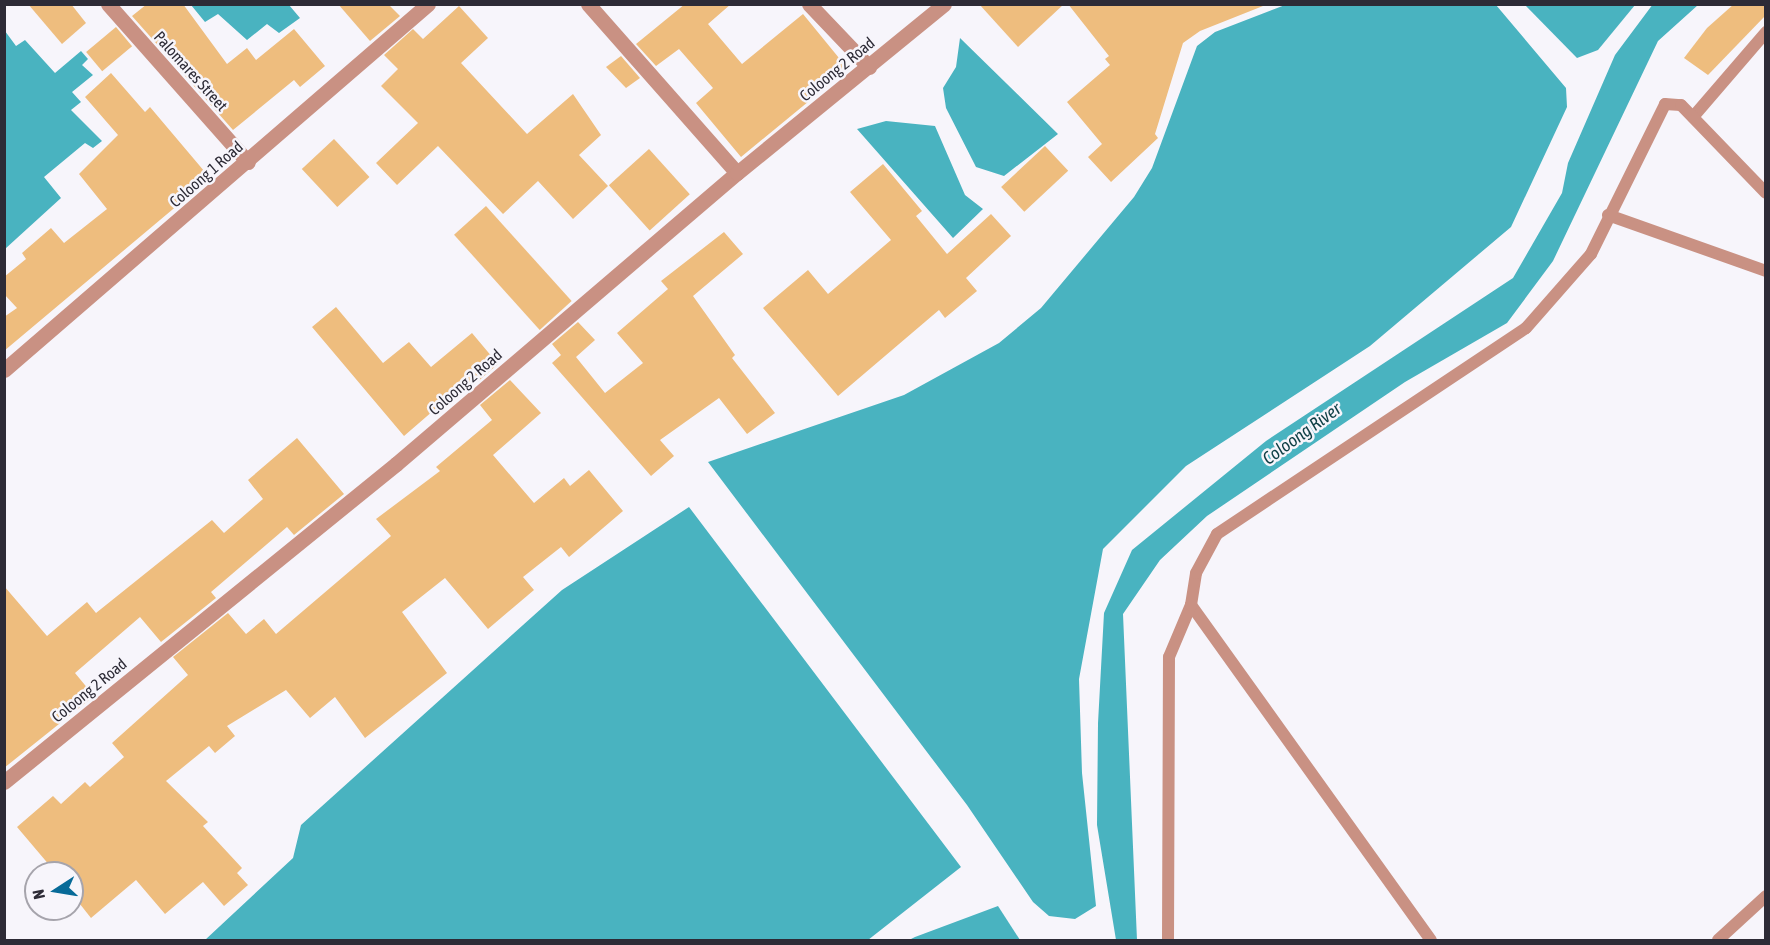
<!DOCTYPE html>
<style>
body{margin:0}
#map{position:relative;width:1770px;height:945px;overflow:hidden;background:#f7f5fb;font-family:"Asap Condensed",sans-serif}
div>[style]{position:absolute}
.water>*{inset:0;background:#49b3c0}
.building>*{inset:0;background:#eebd7e;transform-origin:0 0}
.service>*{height:12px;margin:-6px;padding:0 6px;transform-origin:6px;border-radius:6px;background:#c99183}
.minor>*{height:15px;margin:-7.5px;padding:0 7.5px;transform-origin:7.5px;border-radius:7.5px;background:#c99183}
span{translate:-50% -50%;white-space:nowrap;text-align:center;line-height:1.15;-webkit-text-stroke:5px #f7f5fb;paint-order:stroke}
.street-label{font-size:16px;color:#2d2b36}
.water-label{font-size:18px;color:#0e3f45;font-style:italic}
.frame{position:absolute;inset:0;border:6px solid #2d2b36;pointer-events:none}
.north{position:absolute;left:24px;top:861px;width:60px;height:60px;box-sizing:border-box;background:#f7f5fb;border:2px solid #a6a4ac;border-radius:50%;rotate:258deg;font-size:16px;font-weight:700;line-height:24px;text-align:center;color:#2d2b36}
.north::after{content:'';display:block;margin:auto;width:21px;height:27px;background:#076a98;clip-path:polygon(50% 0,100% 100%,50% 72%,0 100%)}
</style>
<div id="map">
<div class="water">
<div style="clip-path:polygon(1653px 4px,1698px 5px,1658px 41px,1553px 261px,1507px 323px,1405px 382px,1207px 516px,1160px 560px,1123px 614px,1137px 940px,1116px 940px,1097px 825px,1098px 723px,1104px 613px,1132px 550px,1266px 441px,1513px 278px,1562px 193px,1568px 163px,1615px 55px)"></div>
<div style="clip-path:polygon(191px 5px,289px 5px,300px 18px,279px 33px,267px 24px,247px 40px,218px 14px,205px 22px)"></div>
<div style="clip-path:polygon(1285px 5px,1496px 5px,1566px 88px,1567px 107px,1511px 227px,1370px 346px,1186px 466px,1103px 549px,1079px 679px,1082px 773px,1096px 906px,1075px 919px,1049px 916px,1033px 902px,967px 805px,708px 462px,904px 395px,999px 343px,1041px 308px,1134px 197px,1152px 168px,1197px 46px,1215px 32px)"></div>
<div style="clip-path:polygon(1525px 5px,1635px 5px,1598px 50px,1577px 58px)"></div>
<div style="clip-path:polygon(5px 31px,16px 46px,25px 40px,55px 73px,81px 51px,88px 59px,82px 65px,93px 75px,72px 92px,81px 102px,71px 110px,102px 141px,93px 148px,85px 143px,44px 177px,61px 198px,5px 249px)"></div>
<div style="clip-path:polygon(960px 38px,1058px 134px,1004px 176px,976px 167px,946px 108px,943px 88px,956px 67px)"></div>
<div style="clip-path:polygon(886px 121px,935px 126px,965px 195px,983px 209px,953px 238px,857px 129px)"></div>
<div style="clip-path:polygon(689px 507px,961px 867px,868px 940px,205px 940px,293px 858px,301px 825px,562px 590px)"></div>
<div style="clip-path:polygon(998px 906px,1020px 940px,909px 940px,915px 937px)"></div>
</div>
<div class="building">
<div style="clip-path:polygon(28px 4px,71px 4px,86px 23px,62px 44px)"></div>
<div style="clip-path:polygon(147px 4px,183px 4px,227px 64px,247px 48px,256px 60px,294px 29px,325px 66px,300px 87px,294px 80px,233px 130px,132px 16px)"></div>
<div style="clip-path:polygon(338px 4px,388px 4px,400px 16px,370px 41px)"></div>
<div style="clip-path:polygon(685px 4px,731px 4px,708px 24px,742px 64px,803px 14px,848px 69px,741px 157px,696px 103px,713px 88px,679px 49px,656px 66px,636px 44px)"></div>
<div style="clip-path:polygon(979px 4px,1064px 4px,1018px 47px)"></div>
<div style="clip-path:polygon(1068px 4px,1263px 4px,1263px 6px,1200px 31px,1183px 43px,1155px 134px,1158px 138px,1111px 182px,1088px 157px,1102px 144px,1067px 102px,1110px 65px,1105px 59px,1109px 56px)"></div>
<div style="clip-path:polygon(1734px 4px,1766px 4px,1766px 15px,1708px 75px,1684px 58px,1707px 28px)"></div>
<div style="clip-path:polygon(459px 6px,488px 38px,461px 63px,527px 134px,573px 94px,601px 135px,579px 155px,608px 186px,573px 219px,538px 181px,503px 214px,438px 146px,397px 185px,376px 163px,418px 123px,381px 86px,398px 69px,384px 55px,413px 29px,423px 39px)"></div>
<div style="left:116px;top:27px;width:25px;height:39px;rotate:50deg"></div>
<div style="clip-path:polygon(621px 56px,640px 78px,626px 88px,606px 67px)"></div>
<div style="clip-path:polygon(111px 73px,145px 112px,150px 107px,210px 178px,4px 351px,4px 317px,17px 308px,4px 294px,4px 277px,26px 259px,22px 253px,51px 228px,64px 243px,107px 209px,79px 174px,118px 135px,85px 97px)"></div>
<div style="left:334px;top:139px;width:52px;height:44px;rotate:47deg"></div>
<div style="left:1045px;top:146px;width:34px;height:60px;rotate:47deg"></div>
<div style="left:649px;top:149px;width:61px;height:54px;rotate:48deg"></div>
<div style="clip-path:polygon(883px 164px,922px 211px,916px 216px,947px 254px,991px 214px,1011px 236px,966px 278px,977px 291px,945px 318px,939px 310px,838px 396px,763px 308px,808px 270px,828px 294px,891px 240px,850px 192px)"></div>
<div style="left:486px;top:206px;width:128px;height:43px;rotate:48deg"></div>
<div style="clip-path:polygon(724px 232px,743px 254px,693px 296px,735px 355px,732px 358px,775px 413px,747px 434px,719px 398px,660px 440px,674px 456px,651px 476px,552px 363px,561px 355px,552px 344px,578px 322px,595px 340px,576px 357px,605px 393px,643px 363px,617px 333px,668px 289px,661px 281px)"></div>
<div style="clip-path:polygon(336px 307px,383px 363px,409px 342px,431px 367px,472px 333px,498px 364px,468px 390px,463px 385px,404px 436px,312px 327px)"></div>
<div style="clip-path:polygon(510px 380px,541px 413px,493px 455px,534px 503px,564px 478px,570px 486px,589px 470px,623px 511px,569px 557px,561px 547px,523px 577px,534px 590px,488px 629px,445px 578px,402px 612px,447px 673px,365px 738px,335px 697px,310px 718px,286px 690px,227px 726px,235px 736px,215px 753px,209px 746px,166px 781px,208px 822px,203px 826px,242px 868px,237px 873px,248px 885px,224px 906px,203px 882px,165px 914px,136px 880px,91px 918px,72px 894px,72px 873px,56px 873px,17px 827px,53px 796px,61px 804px,85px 782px,90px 787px,124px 757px,112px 743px,188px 675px,173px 657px,228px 613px,246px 634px,264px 619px,276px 634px,391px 536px,376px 519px,440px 471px,436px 467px,492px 420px,480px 405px)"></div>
<div style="clip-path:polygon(297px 438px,344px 494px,294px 535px,287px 527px,211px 592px,216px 598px,161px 642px,140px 617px,75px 673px,94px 696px,4px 768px,4px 586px,47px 636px,87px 602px,96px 613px,212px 520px,224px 533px,263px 499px,248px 480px)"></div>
</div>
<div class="service">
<div style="left:1693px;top:117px;width:112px;rotate:-49.3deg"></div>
<div style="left:1608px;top:215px;width:168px;rotate:19.5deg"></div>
<div style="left:1191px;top:605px;width:412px;rotate:54.4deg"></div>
<div style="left:1168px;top:940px;width:283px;rotate:-89.8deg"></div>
<div style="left:1169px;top:657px;width:56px;rotate:-67.1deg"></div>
<div style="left:1191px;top:605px;width:32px;rotate:-81deg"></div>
<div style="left:1196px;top:573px;width:44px;rotate:-61.7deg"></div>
<div style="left:1217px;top:534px;width:371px;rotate:-33.7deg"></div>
<div style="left:1526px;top:328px;width:98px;rotate:-48.7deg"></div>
<div style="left:1591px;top:254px;width:167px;rotate:-63.7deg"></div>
<div style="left:1665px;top:104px;width:16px;rotate:4deg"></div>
<div style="left:1681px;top:105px;width:122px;rotate:46deg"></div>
<div style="left:1718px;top:940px;width:65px;rotate:-42.5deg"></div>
</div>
<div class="minor">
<div style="left:108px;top:4px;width:211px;rotate:48.5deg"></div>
<div style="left:588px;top:4px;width:225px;rotate:48.6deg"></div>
<div style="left:809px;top:4px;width:87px;rotate:46.4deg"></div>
<div style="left:4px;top:370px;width:560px;rotate:-40.8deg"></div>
<div style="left:4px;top:782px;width:505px;rotate:-39.05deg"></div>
<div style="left:396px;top:464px;width:448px;rotate:-40.5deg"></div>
<div style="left:737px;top:173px;width:267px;rotate:-39.2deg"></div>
</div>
<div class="street-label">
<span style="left:837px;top:69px;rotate:-39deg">Coloong 2 Road</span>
<span style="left:191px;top:71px;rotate:48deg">Palomares Street</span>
<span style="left:206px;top:174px;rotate:-41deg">Coloong 1 Road</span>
<span style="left:465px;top:382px;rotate:-41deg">Coloong 2 Road</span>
<span style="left:89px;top:690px;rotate:-39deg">Coloong 2 Road</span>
</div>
<div class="water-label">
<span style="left:1302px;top:434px;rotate:-36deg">Coloong River</span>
</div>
<div class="frame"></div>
<div class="north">N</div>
</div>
